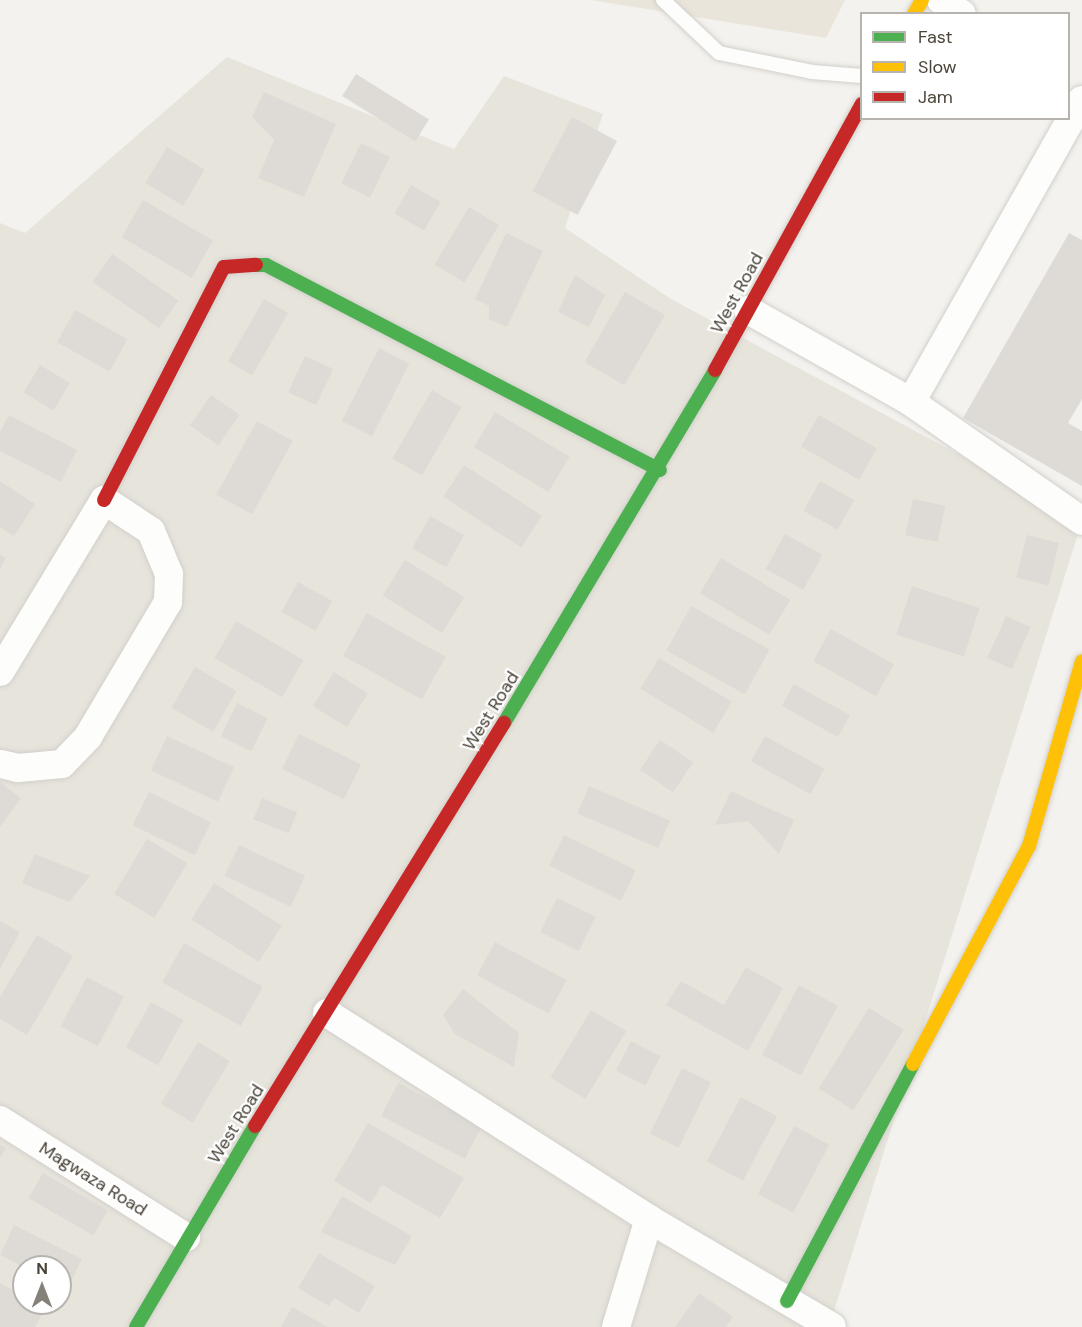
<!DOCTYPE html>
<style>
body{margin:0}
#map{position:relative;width:1082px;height:1327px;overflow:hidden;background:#f4f2ee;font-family:"DM Sans",sans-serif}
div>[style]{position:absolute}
.residential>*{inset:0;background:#e7e4dc}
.education>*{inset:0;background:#eae5da}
.building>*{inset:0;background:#dedbd6;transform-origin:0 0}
.roads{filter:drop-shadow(0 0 2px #d2d0cb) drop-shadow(0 0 2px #d2d0cb)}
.lane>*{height:14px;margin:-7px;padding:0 7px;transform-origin:7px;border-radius:7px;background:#fdfdfc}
.street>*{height:28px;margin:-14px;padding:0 14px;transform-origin:14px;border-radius:14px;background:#fdfdfc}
.fast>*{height:14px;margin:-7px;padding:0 7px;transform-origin:7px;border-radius:7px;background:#4caf50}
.slow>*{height:14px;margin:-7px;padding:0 7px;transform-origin:7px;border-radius:7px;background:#ffc107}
.jam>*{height:14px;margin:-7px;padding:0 7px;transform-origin:7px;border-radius:7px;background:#c62828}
span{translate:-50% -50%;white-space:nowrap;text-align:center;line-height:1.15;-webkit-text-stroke:4.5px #fff;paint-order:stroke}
.street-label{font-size:18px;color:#4b4439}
.legend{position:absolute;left:860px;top:12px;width:210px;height:108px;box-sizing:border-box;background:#fff;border:2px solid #b7b4b0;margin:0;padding:8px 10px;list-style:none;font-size:18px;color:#4b4439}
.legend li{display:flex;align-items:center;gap:12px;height:30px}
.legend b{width:30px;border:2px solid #b7b4b0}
.north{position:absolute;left:12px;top:1255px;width:60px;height:60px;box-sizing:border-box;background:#fff;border:2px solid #b7b4b0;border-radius:50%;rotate:0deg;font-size:16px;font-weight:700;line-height:24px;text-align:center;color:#4b4439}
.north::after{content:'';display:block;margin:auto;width:21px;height:27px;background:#868178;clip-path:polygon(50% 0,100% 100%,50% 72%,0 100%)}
</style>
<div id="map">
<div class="residential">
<div style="clip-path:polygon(evenodd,227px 57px,454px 149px,504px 76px,603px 114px,565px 228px,671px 299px,1082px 521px,829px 1327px,0 1327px,0 223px,25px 233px,227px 57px,24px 1267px,60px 1267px,60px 1303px,24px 1303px,24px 1267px)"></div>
</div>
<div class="education">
<div style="clip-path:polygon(591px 0,845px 0,826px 38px)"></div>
</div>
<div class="building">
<div style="left:356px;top:74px;width:86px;height:26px;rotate:32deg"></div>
<div style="clip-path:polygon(264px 92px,336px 124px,304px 197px,258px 178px,274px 140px,252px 117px)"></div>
<div style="left:572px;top:117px;width:51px;height:84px;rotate:28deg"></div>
<div style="left:361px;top:143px;width:32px;height:45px;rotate:26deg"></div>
<div style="left:167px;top:147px;width:44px;height:42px;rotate:31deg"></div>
<div style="left:411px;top:185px;width:34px;height:33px;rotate:30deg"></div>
<div style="left:143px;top:200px;width:81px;height:43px;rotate:30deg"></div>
<div style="left:469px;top:207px;width:35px;height:67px;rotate:31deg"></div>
<div style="clip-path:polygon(506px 233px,543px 251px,507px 327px,489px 319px,489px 306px,475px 299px)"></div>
<div style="clip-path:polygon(1069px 233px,1082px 240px,1082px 399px,1068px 423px,1082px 431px,1082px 486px,963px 418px)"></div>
<div style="left:112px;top:254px;width:81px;height:34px;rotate:35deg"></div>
<div style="clip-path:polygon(575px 275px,605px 295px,589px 327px,558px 312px)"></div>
<div style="left:625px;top:292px;width:46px;height:81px;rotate:30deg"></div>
<div style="left:264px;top:299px;width:28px;height:72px;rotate:30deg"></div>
<div style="left:75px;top:310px;width:60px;height:37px;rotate:29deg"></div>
<div style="left:379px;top:348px;width:34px;height:82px;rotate:27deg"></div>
<div style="left:305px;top:356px;width:31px;height:40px;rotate:25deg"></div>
<div style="left:40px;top:365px;width:35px;height:32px;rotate:31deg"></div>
<div style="left:432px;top:390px;width:34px;height:79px;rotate:30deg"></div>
<div style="left:211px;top:395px;width:35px;height:37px;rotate:35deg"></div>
<div style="left:495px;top:412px;width:87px;height:41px;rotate:31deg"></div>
<div style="clip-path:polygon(9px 415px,77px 450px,61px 482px,0 451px,0 432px)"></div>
<div style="left:819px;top:415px;width:67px;height:36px;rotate:30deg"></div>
<div style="left:257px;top:421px;width:41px;height:84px;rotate:29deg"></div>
<div style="left:464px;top:465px;width:93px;height:38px;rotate:33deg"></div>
<div style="clip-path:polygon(0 481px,35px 504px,14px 536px,0 527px)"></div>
<div style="left:820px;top:481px;width:39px;height:34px;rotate:29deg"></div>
<div style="left:913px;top:499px;width:33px;height:37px;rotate:12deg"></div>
<div style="left:430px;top:516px;width:39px;height:37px;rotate:29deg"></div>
<div style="left:785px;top:534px;width:43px;height:40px;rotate:29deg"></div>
<div style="left:1027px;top:535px;width:33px;height:44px;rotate:14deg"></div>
<div style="clip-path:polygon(0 555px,6px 558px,0 570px)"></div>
<div style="left:721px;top:558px;width:81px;height:41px;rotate:31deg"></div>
<div style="left:405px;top:560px;width:70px;height:42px;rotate:32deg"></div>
<div style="left:298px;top:582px;width:39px;height:34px;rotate:29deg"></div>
<div style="left:912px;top:586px;width:71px;height:51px;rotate:18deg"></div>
<div style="left:691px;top:606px;width:90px;height:51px;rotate:29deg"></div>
<div style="left:367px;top:613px;width:90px;height:49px;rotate:29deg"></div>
<div style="left:1006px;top:616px;width:27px;height:46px;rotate:24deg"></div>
<div style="left:236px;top:621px;width:78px;height:43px;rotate:30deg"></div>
<div style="left:831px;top:629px;width:72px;height:37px;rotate:29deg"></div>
<div style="left:659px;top:658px;width:85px;height:36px;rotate:31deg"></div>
<div style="left:195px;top:667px;width:48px;height:47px;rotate:30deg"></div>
<div style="left:334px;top:672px;width:40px;height:40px;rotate:32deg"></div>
<div style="left:794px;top:684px;width:64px;height:25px;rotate:29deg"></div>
<div style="left:237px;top:703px;width:34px;height:37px;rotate:26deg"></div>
<div style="left:299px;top:734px;width:69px;height:39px;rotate:26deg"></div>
<div style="left:167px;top:736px;width:74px;height:38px;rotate:25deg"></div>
<div style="left:765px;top:736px;width:68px;height:29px;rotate:29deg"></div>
<div style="left:660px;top:740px;width:40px;height:36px;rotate:34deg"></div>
<div style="clip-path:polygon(0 782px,21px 798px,0 827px)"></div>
<div style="left:589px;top:786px;width:88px;height:30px;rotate:23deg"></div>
<div style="clip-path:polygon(731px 791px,794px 820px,779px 854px,748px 821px,715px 825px)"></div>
<div style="left:149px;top:792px;width:69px;height:37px;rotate:26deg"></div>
<div style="left:262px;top:798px;width:38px;height:23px;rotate:22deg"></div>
<div style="left:564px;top:835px;width:80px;height:34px;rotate:26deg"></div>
<div style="left:147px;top:839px;width:47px;height:64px;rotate:31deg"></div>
<div style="left:239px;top:845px;width:73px;height:34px;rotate:25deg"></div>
<div style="clip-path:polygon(35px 854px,90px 876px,69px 902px,22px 883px)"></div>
<div style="left:214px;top:883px;width:80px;height:43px;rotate:32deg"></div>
<div style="left:557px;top:898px;width:43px;height:38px;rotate:26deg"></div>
<div style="clip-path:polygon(0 921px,20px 932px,0 969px)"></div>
<div style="clip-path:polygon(37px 935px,73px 956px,27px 1035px,0 1019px,0 997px)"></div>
<div style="left:495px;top:942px;width:81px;height:38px;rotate:28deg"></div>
<div style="left:184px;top:943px;width:90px;height:45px;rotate:29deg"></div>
<div style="clip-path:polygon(746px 967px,783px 988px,748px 1051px,666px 1005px,681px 981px,724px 1005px)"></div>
<div style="left:87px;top:977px;width:42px;height:56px;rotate:28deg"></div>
<div style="left:799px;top:985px;width:44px;height:79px;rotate:28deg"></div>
<div style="clip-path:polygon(463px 989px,519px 1033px,514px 1067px,455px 1034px,443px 1015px)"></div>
<div style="left:151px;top:1002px;width:37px;height:52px;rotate:29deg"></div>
<div style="left:869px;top:1008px;width:41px;height:95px;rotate:32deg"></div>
<div style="left:591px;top:1010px;width:41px;height:79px;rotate:31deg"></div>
<div style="left:631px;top:1041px;width:33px;height:33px;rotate:27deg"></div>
<div style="left:198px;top:1042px;width:37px;height:72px;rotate:31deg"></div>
<div style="left:682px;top:1068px;width:32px;height:73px;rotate:26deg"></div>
<div style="left:398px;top:1083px;width:94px;height:37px;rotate:27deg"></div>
<div style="left:741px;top:1097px;width:41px;height:73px;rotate:28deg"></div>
<div style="clip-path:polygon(368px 1123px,464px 1178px,440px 1218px,382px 1185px,371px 1203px,334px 1181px)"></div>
<div style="left:794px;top:1126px;width:40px;height:77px;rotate:28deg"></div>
<div style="clip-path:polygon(0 1145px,6px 1148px,0 1158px)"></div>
<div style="left:43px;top:1173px;width:75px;height:29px;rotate:30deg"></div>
<div style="clip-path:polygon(342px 1196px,412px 1236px,395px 1265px,321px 1232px)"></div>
<div style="clip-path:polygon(14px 1225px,82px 1259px,67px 1289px,60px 1286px,60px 1267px,24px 1267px,0 1255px)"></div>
<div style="clip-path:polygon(319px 1253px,375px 1286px,359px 1313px,334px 1298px,329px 1306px,298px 1288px)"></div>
<div style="clip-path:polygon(0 1283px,24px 1296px,24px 1303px,46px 1307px,35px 1327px,0 1327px)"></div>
<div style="clip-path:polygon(699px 1293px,733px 1317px,726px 1327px,675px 1327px)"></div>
<div style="clip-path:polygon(292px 1307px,328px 1327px,281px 1327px)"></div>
</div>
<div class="roads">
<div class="lane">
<div style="left:663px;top:0;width:77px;rotate:43.4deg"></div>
<div style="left:719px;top:53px;width:95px;rotate:11.5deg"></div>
<div style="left:812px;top:72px;width:50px;rotate:4.6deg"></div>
</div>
<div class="street">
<div style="left:941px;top:0;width:25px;rotate:34deg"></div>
<div style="left:748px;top:310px;width:187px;rotate:29.4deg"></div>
<div style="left:911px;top:402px;width:208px;rotate:34.8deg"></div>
<div style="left:911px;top:402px;width:347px;rotate:-60.5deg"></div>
<div style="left:0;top:672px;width:201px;rotate:-58.8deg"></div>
<div style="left:104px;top:500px;width:56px;rotate:33.4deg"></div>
<div style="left:151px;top:531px;width:47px;rotate:67.3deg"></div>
<div style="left:169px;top:574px;width:28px;rotate:92deg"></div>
<div style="left:168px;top:602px;width:157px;rotate:120.7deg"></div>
<div style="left:88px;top:737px;width:37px;rotate:134deg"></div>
<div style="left:62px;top:764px;width:44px;rotate:174.8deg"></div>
<div style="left:18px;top:768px;width:18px;rotate:-167deg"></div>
<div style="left:327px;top:1013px;width:382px;rotate:32.6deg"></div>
<div style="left:649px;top:1219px;width:212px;rotate:30.5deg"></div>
<div style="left:0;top:1120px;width:220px;rotate:32.2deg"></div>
<div style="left:616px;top:1327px;width:113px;rotate:-73deg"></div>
</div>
<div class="fast">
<div style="left:256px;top:265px;width:10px"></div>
<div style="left:266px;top:265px;width:444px;rotate:27.5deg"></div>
<div style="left:504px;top:723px;width:411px;rotate:-59.1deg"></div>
<div style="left:787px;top:1301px;width:268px;rotate:-62deg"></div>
<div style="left:136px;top:1327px;width:234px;rotate:-59.4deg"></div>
</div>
<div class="slow">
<div style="left:914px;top:14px;width:16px;rotate:-60deg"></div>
<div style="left:913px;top:1064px;width:247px;rotate:-62deg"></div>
<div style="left:1029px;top:846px;width:192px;rotate:-74deg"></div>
</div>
<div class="jam">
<div style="left:715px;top:370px;width:304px;rotate:-61.1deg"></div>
<div style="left:104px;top:500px;width:262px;rotate:-62.8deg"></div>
<div style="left:224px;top:267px;width:32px;rotate:-4deg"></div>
<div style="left:255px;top:1126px;width:474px;rotate:-58.3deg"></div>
</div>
</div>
<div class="street-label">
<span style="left:737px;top:293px;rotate:-61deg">West Road</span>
<span style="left:491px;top:711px;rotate:-58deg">West Road</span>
<span style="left:236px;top:1124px;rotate:-58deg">West Road</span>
<span style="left:93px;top:1179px;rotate:32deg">Magwaza Road</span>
</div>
<ul class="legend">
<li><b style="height:8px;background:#4caf50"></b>Fast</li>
<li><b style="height:8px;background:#ffc107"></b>Slow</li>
<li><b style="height:8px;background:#c62828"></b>Jam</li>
</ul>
<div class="north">N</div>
</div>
